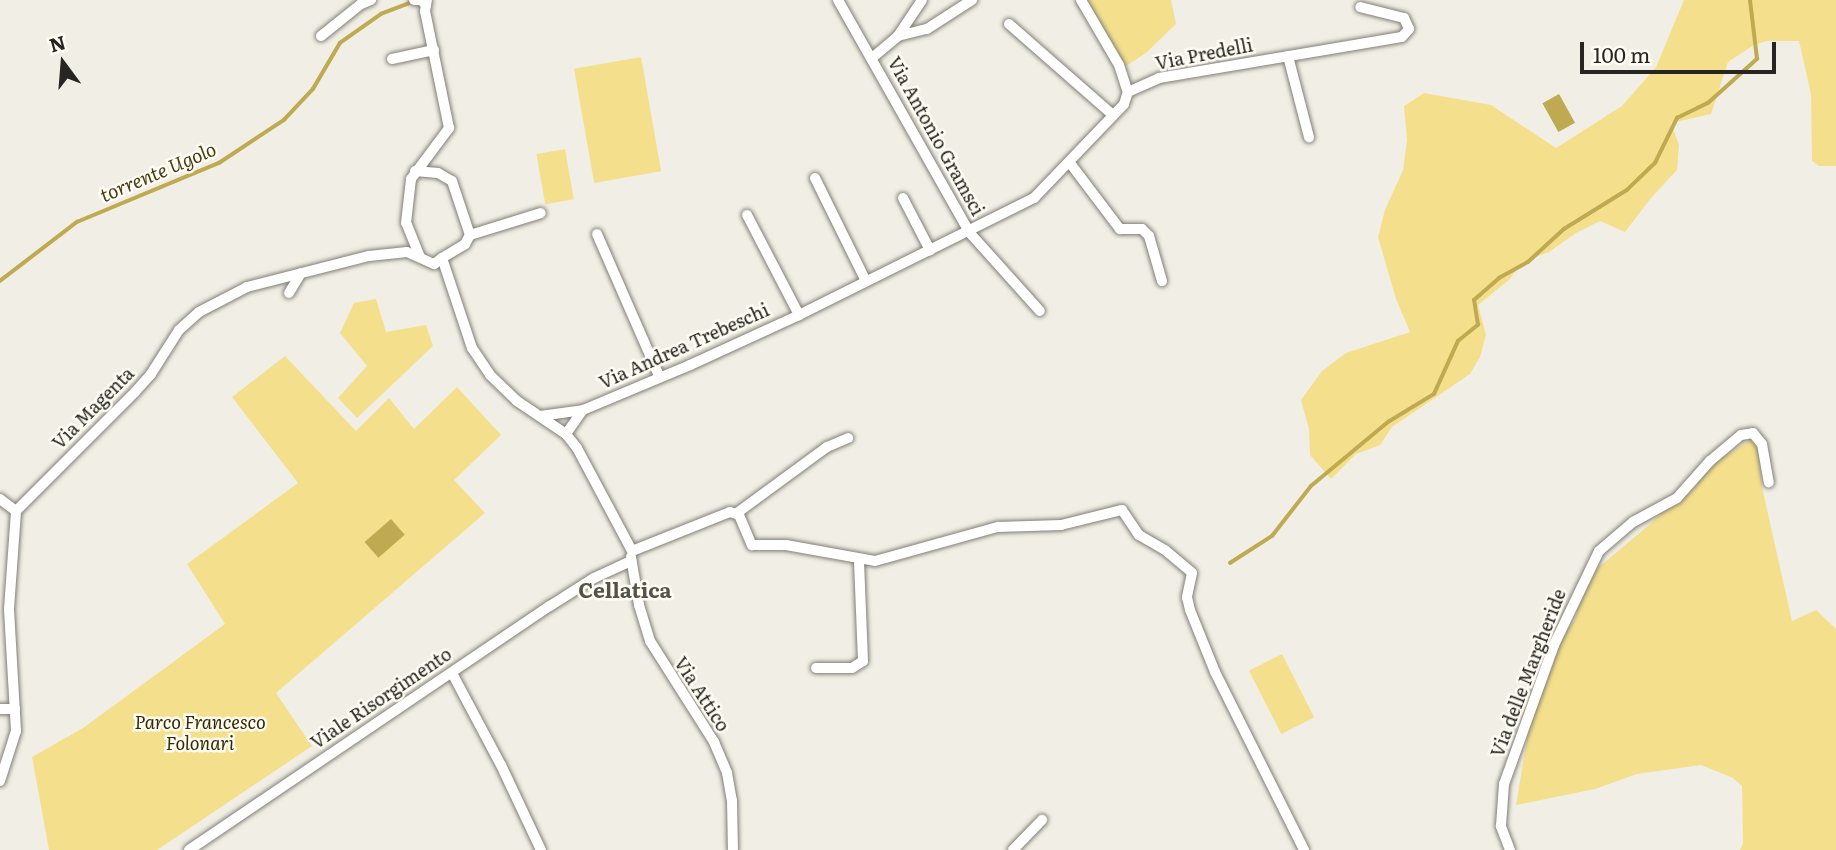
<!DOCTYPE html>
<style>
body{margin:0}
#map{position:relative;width:1836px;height:850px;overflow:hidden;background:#f1efe5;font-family:Literata,serif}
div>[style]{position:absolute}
.green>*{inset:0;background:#f4e08c;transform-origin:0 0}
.water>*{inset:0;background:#bfaa51;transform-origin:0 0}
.stream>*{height:3.5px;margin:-1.75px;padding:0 1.75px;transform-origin:1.75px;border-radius:1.75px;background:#bfaa51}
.roads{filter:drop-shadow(0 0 2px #807e76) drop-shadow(0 0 2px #807e76)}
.street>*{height:10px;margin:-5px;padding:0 5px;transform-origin:5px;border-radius:5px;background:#fff}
span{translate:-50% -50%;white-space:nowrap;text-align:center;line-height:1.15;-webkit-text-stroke:5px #fefcf3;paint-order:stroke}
.street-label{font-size:18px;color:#262521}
.park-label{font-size:18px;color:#332a02;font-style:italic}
.water-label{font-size:19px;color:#463d17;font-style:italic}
.quarter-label{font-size:21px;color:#54534b;font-weight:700}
.north{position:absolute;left:28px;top:28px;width:70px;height:70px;-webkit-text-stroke:5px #fefcf3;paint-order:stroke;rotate:344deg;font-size:19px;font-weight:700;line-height:28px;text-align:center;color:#262521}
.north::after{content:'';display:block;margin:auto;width:24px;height:32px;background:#262521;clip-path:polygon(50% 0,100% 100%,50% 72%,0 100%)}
.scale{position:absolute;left:1580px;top:42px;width:196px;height:32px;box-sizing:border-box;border:4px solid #262521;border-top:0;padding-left:9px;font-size:21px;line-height:24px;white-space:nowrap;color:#262521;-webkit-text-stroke:5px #fefcf3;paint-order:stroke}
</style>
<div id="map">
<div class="green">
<div style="clip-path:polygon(1086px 0,1171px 0,1176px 24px,1146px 53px,1126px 66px)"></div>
<div style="clip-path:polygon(1684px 0,1836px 0,1836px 166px,1819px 166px,1812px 161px,1811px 94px,1799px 41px,1767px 41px,1754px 45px,1728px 62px,1711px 114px,1671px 123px,1679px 145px,1677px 170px,1651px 198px,1625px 232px,1600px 221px,1576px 233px,1549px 252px,1523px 262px,1509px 280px,1478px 305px,1486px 335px,1480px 357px,1470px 374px,1392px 427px,1380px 445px,1356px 454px,1331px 479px,1310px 455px,1309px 429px,1301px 400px,1322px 371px,1346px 353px,1410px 332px,1396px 299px,1378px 237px,1385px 210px,1403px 170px,1407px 140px,1404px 106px,1424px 93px,1491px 105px,1556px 148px,1622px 106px,1656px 67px)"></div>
<div style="left:641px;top:57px;width:116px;height:68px;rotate:80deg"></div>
<div style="left:565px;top:149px;width:51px;height:29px;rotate:80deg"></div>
<div style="clip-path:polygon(376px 299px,386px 332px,426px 325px,433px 346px,357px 418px,338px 398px,367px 366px,340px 333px,354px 303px)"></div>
<div style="clip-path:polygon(285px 356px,356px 431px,389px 398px,414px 429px,457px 387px,501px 435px,454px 480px,485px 513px,276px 693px,312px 746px,157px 850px,49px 850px,32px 757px,83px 728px,225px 624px,187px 564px,298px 483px,232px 397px)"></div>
<div style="clip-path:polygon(1750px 440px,1758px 448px,1762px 487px,1792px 621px,1816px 610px,1836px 629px,1836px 850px,1740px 850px,1743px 843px,1742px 786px,1733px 778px,1701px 765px,1637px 774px,1595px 789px,1516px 805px,1529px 727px,1553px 651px,1575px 619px,1586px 578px,1650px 524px,1713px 464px)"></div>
<div style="left:1282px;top:654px;width:71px;height:37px;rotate:63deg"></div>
</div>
<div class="water">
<div style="left:1559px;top:94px;width:33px;height:19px;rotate:61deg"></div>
<div style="left:391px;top:519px;width:21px;height:35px;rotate:49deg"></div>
</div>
<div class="stream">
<div style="left:0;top:281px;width:97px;rotate:-37.5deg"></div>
<div style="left:77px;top:222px;width:154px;rotate:-22.6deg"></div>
<div style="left:219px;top:163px;width:78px;rotate:-33.5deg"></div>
<div style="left:284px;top:120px;width:42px;rotate:-46.9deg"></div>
<div style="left:313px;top:89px;width:53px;rotate:-59.6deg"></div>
<div style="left:340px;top:43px;width:50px;rotate:-35.3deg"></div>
<div style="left:381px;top:14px;width:34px;rotate:-21deg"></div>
<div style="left:1230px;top:563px;width:50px;rotate:-32.7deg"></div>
<div style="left:1272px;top:536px;width:63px;rotate:-52deg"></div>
<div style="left:1311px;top:486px;width:100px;rotate:-39.7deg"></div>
<div style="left:1388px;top:422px;width:54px;rotate:-31.3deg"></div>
<div style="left:1434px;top:394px;width:58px;rotate:-65.6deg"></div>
<div style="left:1458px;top:341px;width:26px;rotate:-39deg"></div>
<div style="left:1478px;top:325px;width:25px;rotate:-99deg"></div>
<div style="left:1474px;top:300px;width:33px;rotate:-41deg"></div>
<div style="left:1499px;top:278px;width:33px;rotate:-29deg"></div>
<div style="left:1528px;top:262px;width:49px;rotate:-42.5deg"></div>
<div style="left:1564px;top:229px;width:74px;rotate:-31.8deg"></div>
<div style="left:1627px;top:190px;width:39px;rotate:-44deg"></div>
<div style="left:1655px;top:163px;width:50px;rotate:-63.9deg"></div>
<div style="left:1677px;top:118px;width:34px;rotate:-26deg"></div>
<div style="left:1708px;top:103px;width:66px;rotate:-41.9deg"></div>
<div style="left:1757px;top:59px;width:59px;rotate:-96.8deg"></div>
</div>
<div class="roads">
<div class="street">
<div style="left:414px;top:0;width:7px"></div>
<div style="left:421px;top:0;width:7px;rotate:45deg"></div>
<div style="left:838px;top:0;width:266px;rotate:60.5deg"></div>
<div style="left:969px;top:232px;width:106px;rotate:48.1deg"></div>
<div style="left:1081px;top:0;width:75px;rotate:59.7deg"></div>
<div style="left:1119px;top:65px;width:28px;rotate:72deg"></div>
<div style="left:1009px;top:24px;width:138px;rotate:41.2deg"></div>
<div style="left:321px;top:36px;width:51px;rotate:-38.7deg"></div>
<div style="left:361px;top:4px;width:11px;rotate:-22deg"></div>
<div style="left:898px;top:36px;width:30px;rotate:-14deg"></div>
<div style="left:927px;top:29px;width:54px;rotate:-32.8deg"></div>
<div style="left:1288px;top:56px;width:84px;rotate:75.5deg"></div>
<div style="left:872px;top:58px;width:34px;rotate:-40deg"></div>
<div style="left:898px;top:36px;width:43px;rotate:-56.3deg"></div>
<div style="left:392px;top:59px;width:43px;rotate:-12.1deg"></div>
<div style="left:1128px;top:92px;width:34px;rotate:-24deg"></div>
<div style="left:1159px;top:78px;width:246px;rotate:-9.6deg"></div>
<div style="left:1402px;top:37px;width:11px;rotate:-49deg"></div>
<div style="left:1409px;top:29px;width:12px;rotate:-114deg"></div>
<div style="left:1404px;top:18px;width:45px;rotate:-166deg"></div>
<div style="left:1070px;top:163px;width:83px;rotate:52.9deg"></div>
<div style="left:1120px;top:229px;width:22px"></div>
<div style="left:1142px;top:229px;width:10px;rotate:45deg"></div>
<div style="left:1149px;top:236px;width:47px;rotate:73.9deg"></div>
<div style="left:415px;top:171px;width:23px;rotate:5deg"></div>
<div style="left:438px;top:173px;width:16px;rotate:30deg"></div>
<div style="left:452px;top:181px;width:57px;rotate:71.6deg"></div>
<div style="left:815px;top:178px;width:115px;rotate:63.7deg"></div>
<div style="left:903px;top:198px;width:59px;rotate:62.6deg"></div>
<div style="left:747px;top:215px;width:113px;rotate:62.5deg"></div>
<div style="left:597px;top:234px;width:155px;rotate:66.4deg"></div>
<div style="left:420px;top:257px;width:37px;rotate:-112deg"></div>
<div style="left:406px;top:223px;width:44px;rotate:-83.5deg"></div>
<div style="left:411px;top:179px;width:64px;rotate:-53.3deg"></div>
<div style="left:449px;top:128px;width:119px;rotate:-101.6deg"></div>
<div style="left:425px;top:11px;width:11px;rotate:-80deg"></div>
<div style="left:442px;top:258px;width:27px;rotate:-31deg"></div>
<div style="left:465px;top:244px;width:10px;rotate:-61deg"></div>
<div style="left:470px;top:235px;width:74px;rotate:-17.2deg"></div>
<div style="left:289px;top:293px;width:23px;rotate:-59deg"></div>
<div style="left:540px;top:416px;width:43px;rotate:-7.9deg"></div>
<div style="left:583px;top:410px;width:116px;rotate:-22.8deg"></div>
<div style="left:690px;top:365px;width:120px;rotate:-24.6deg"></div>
<div style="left:799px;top:315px;width:263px;rotate:-26.5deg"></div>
<div style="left:1034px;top:198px;width:130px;rotate:-46.2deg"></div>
<div style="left:1124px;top:104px;width:13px;rotate:-72deg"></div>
<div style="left:566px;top:434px;width:29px;rotate:-55deg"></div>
<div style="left:0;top:499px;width:20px;rotate:37deg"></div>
<div style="left:16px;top:511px;width:168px;rotate:-45deg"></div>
<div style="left:135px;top:392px;width:24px;rotate:-48deg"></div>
<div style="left:151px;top:374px;width:52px;rotate:-57.5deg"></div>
<div style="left:179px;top:330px;width:27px;rotate:-42deg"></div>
<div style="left:199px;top:312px;width:54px;rotate:-27.5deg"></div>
<div style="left:247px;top:287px;width:126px;rotate:-14.3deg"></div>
<div style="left:369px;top:256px;width:38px;rotate:-6deg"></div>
<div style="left:407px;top:252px;width:30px;rotate:24deg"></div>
<div style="left:434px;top:264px;width:10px;rotate:-37deg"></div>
<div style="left:442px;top:258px;width:95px;rotate:71.6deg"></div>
<div style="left:472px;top:348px;width:32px;rotate:56deg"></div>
<div style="left:490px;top:375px;width:37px;rotate:44deg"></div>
<div style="left:517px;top:401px;width:59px;rotate:34deg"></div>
<div style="left:566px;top:434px;width:18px;rotate:52deg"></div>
<div style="left:577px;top:448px;width:117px;rotate:61.9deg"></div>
<div style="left:632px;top:551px;width:105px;rotate:-21.7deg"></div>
<div style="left:730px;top:512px;width:9px;rotate:18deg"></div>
<div style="left:739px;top:515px;width:33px;rotate:67deg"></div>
<div style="left:752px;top:545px;width:34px"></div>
<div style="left:786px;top:545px;width:90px;rotate:10.2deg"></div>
<div style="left:875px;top:561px;width:128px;rotate:-15.5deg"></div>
<div style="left:998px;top:527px;width:63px;rotate:-1.8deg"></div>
<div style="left:1061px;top:525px;width:63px;rotate:-13.8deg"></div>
<div style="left:1122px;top:510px;width:30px;rotate:56deg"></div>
<div style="left:1139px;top:535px;width:30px;rotate:30deg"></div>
<div style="left:1165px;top:550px;width:35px;rotate:40deg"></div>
<div style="left:1192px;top:573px;width:25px;rotate:102deg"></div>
<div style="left:1187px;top:597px;width:13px;rotate:77deg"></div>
<div style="left:1190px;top:610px;width:67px;rotate:68deg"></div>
<div style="left:1215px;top:672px;width:199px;rotate:63.4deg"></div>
<div style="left:737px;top:513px;width:112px;rotate:-36.3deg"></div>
<div style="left:827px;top:447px;width:23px;rotate:-23deg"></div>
<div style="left:631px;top:557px;width:49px;rotate:80.5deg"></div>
<div style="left:639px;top:605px;width:38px;rotate:73deg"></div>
<div style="left:650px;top:641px;width:120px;rotate:57.6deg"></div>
<div style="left:714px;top:742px;width:34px;rotate:67deg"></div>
<div style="left:727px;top:773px;width:27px;rotate:80deg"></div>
<div style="left:732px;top:800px;width:50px;rotate:88.9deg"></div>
<div style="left:816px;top:668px;width:36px"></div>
<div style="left:852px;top:668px;width:13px;rotate:-32deg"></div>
<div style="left:863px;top:661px;width:101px;rotate:-92.3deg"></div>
<div style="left:452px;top:673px;width:104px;rotate:62deg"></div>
<div style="left:501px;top:765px;width:94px;rotate:64.8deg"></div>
<div style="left:0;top:709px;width:15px"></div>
<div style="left:0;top:781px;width:52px;rotate:-72.3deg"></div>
<div style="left:16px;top:731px;width:122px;rotate:-93.3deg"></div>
<div style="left:9px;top:609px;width:98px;rotate:-85.9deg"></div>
<div style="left:189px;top:850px;width:436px;rotate:-34.1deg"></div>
<div style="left:550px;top:606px;width:52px;rotate:-32.5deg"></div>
<div style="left:594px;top:578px;width:41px;rotate:-24.7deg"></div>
<div style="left:1013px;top:850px;width:42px;rotate:-46deg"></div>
<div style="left:1510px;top:850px;width:26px;rotate:-111deg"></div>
<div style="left:1501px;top:826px;width:42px;rotate:-85.9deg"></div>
<div style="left:1504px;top:784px;width:148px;rotate:-70.2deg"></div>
<div style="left:1554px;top:645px;width:104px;rotate:-64.4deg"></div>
<div style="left:1599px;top:551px;width:45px;rotate:-40.5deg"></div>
<div style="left:1633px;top:522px;width:50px;rotate:-28.6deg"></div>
<div style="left:1677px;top:498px;width:50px;rotate:-48.3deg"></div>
<div style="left:1710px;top:461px;width:40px;rotate:-40deg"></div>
<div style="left:1741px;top:435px;width:12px;rotate:-9deg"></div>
<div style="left:1753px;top:433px;width:14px;rotate:51deg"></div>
<div style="left:1762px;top:444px;width:39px;rotate:80deg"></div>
</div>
</div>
<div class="street-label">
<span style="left:1204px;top:54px;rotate:-11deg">Via Predelli</span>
<span style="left:936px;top:136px;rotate:61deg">Via Antonio Gramsci</span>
<span style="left:684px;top:346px;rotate:-24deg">Via Andrea Trebeschi</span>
<span style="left:93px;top:408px;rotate:-45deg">Via Magenta</span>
<span style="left:1528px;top:673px;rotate:-69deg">Via delle Margheride</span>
<span style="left:702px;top:694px;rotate:57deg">Via Attico</span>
<span style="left:381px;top:698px;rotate:-34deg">Viale Risorgimento</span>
</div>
<div class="park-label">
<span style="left:200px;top:733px">Parco Francesco<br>Folonari</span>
</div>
<div class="water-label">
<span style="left:158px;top:172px;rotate:-23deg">torrente Ugolo</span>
</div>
<div class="quarter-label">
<span style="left:625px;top:589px">Cellatica</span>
</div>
<div class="north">N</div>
<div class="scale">100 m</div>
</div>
